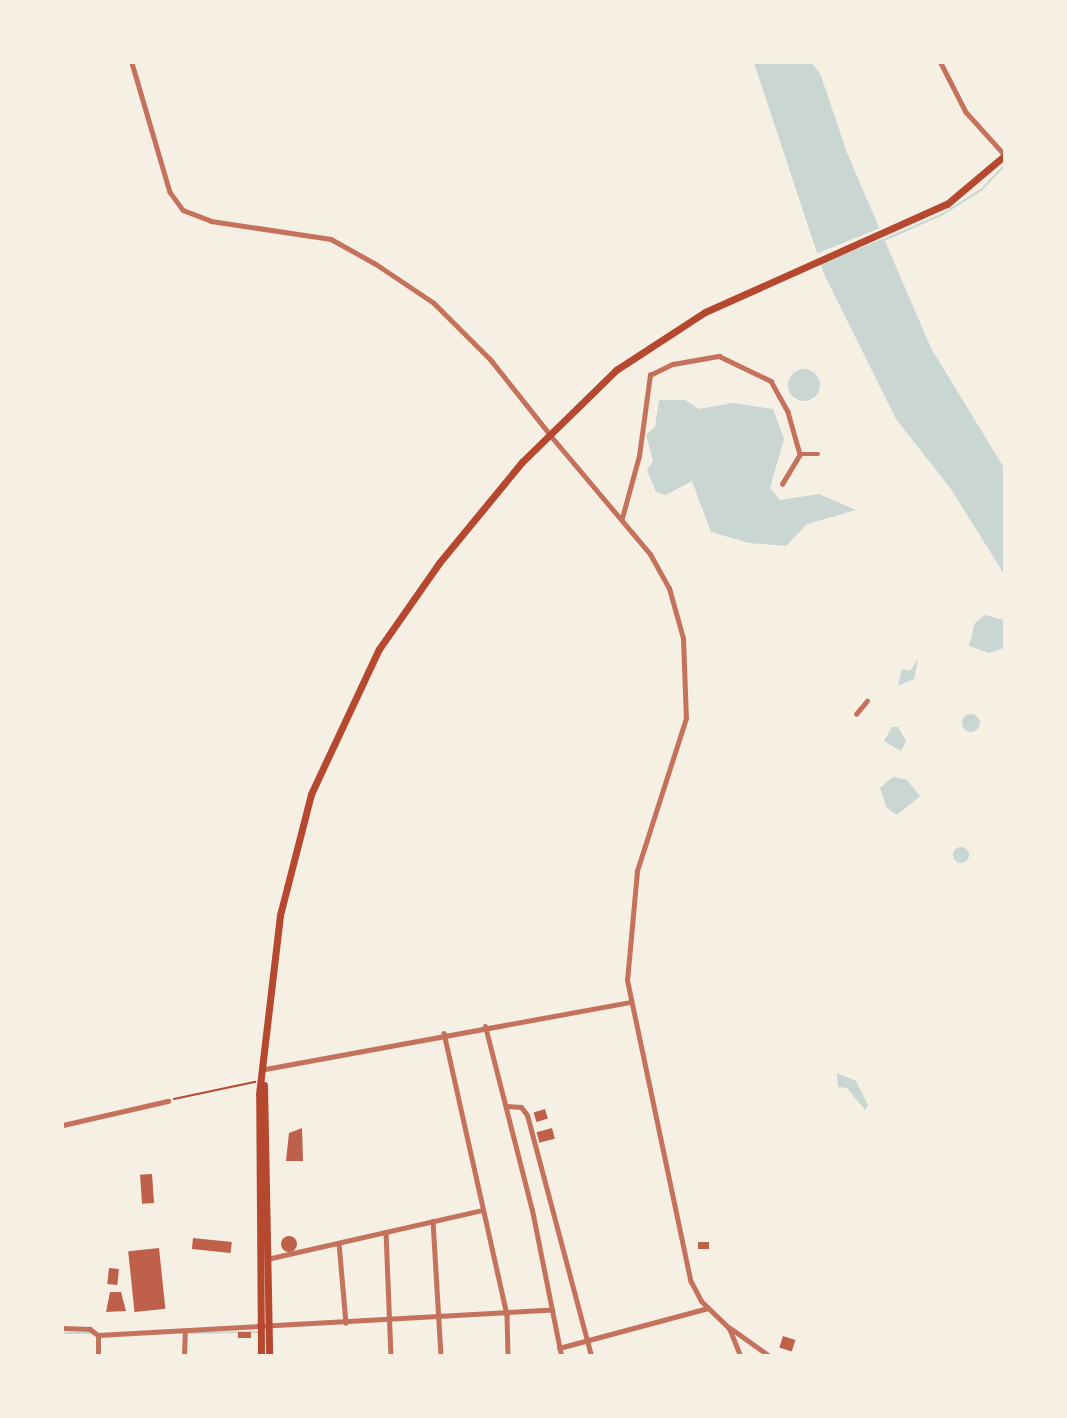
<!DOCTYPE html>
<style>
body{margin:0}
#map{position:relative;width:1067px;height:1418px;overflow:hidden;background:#f6efe4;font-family:Cabin,sans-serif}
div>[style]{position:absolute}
.water>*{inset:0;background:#c9d6d2}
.round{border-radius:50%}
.pier>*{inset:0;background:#f6efe4;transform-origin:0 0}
.stream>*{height:2px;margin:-1px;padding:0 1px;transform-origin:1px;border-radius:1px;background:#c9d6d2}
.building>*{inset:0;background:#bf614a;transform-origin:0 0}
.path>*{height:1.5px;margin:-0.75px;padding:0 0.75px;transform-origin:0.75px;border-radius:0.75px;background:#b5482f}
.minor>*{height:4.5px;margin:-2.25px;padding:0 2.25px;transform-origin:2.25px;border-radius:2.25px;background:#c5725c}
.tertiary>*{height:5px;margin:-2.5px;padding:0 2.5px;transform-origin:2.5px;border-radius:2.5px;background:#c5725c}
.trunk>*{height:7px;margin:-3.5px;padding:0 3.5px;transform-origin:3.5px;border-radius:3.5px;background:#b5482f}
span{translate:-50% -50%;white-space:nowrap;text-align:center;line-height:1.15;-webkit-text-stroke:5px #f6efe4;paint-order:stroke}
.frame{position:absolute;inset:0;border:64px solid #f6efe4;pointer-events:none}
</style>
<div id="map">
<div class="water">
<div style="clip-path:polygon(754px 63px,812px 63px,821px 76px,847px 153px,931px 348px,1004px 468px,1004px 574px,951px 489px,896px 419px,824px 274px)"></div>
<div class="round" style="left:788px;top:369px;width:32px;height:32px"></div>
<div style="clip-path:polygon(659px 400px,685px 400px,699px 409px,733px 403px,773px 409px,784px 439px,770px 488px,780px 500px,819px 494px,856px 510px,807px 524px,786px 546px,749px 543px,711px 532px,692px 481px,666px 495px,656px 492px,647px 470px,653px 461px,646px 435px,655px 427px)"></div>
<div style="clip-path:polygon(985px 615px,1004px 620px,1004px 648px,989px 653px,969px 646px,975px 623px)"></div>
<div style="clip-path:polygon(918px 659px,914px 679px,898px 686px,902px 669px,910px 671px)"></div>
<div class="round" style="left:962px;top:714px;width:18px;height:18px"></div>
<div style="clip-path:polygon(892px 727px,898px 727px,906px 741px,901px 751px,884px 741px)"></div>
<div style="clip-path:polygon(893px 777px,907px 780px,920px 796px,897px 815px,887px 808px,880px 788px)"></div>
<div class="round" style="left:953px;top:847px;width:16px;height:16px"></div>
<div style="clip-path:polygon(837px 1073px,856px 1081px,868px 1105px,865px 1110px,847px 1088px,838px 1087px)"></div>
</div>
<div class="pier">
<div style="left:885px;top:226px;width:11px;height:77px;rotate:68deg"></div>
</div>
<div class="stream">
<div style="left:884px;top:240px;width:64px;rotate:-23.8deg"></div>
<div style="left:943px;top:214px;width:45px;rotate:-32.3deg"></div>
<div style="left:981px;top:190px;width:33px;rotate:-46deg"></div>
<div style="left:63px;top:1333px;width:28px"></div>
<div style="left:187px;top:1333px;width:70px;rotate:-0.8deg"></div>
</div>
<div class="building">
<div style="left:545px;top:1109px;width:10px;height:12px;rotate:73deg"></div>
<div style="clip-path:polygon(302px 1128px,303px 1161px,286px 1161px,289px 1133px)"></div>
<div style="left:552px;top:1128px;width:11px;height:16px;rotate:75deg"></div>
<div style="left:152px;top:1174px;width:29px;height:12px;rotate:86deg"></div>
<div class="round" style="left:281px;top:1236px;width:16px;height:16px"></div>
<div style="left:193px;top:1238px;width:39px;height:11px;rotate:6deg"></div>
<div style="left:709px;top:1242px;width:7px;height:11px;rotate:90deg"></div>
<div style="left:159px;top:1248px;width:61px;height:31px;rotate:84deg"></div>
<div style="left:109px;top:1268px;width:10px;height:16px;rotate:6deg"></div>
<div style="clip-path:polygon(110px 1292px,121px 1292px,126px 1311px,106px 1312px)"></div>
<div style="left:238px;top:1332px;width:13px;height:6px"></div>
<div style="left:783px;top:1336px;width:13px;height:12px;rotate:18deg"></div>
</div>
<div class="path">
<div style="left:174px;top:1099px;width:83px;rotate:-11.9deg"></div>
</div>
<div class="minor">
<div style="left:132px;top:63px;width:134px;rotate:73.6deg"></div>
<div style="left:170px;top:192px;width:22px;rotate:54deg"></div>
<div style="left:183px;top:210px;width:30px;rotate:21deg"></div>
<div style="left:211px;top:221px;width:121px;rotate:8.5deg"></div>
<div style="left:331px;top:239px;width:51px;rotate:29.1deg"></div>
<div style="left:376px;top:264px;width:70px;rotate:33.9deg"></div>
<div style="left:434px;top:303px;width:81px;rotate:45deg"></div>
<div style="left:491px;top:360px;width:92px;rotate:51.6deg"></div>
<div style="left:941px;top:63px;width:55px;rotate:63deg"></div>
<div style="left:966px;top:112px;width:57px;rotate:47.9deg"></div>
<div style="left:782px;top:484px;width:35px;rotate:-59deg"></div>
<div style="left:622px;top:518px;width:64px;rotate:-74.7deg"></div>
<div style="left:639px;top:456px;width:82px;rotate:-82.3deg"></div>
<div style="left:650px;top:375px;width:25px;rotate:-26deg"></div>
<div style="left:673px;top:364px;width:47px;rotate:-9.9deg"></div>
<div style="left:719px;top:356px;width:58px;rotate:25.7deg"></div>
<div style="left:771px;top:381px;width:35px;rotate:61deg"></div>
<div style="left:788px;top:412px;width:44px;rotate:74.1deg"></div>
<div style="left:800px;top:454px;width:18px"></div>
<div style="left:856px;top:714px;width:17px;rotate:-50deg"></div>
<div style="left:444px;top:1033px;width:289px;rotate:77.4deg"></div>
<div style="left:507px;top:1315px;width:40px;rotate:88.6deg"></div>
<div style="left:63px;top:1125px;width:108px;rotate:-12.9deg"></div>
<div style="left:433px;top:1221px;width:134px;rotate:86.6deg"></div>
<div style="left:386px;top:1232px;width:123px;rotate:87.7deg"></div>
<div style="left:339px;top:1243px;width:80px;rotate:85deg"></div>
<div style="left:267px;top:1259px;width:221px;rotate:-12.8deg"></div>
<div style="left:63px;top:1328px;width:27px;rotate:2deg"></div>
<div style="left:90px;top:1329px;width:10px;rotate:37deg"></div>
<div style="left:98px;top:1335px;width:455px;rotate:-3.2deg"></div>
<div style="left:559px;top:1348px;width:154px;rotate:-15deg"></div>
<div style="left:184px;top:1355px;width:24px;rotate:-88deg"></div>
</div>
<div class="tertiary">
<div style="left:549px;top:434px;width:157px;rotate:49.9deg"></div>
<div style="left:650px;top:554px;width:39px;rotate:61deg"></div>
<div style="left:669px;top:588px;width:52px;rotate:74.4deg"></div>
<div style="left:683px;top:638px;width:80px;rotate:87.9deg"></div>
<div style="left:686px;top:718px;width:161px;rotate:107.8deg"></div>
<div style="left:637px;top:871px;width:109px;rotate:95.2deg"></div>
<div style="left:627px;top:980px;width:307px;rotate:78.1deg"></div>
<div style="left:690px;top:1280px;width:24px;rotate:62deg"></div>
<div style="left:701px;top:1301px;width:39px;rotate:44deg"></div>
<div style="left:729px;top:1328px;width:29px;rotate:68deg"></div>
<div style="left:485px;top:1026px;width:190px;rotate:75.7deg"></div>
<div style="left:532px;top:1210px;width:148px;rotate:78.7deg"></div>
<div style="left:265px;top:1069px;width:372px;rotate:-10.4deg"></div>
<div style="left:507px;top:1106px;width:14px;rotate:4deg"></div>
<div style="left:521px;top:1107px;width:10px;rotate:53deg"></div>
<div style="left:527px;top:1115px;width:248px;rotate:75.1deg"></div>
<div style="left:730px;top:1328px;width:47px;rotate:35.4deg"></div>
<div style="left:98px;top:1355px;width:20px;rotate:-90deg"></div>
</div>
<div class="trunk">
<div style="left:264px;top:1085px;width:270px;rotate:88.9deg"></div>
<div style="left:261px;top:1355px;width:261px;rotate:-90.4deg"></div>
<div style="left:259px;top:1094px;width:180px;rotate:-83.3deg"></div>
<div style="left:280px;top:915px;width:125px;rotate:-75.6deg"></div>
<div style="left:311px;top:794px;width:160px;rotate:-64.9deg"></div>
<div style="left:379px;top:649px;width:105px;rotate:-55.1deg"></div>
<div style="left:439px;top:563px;width:131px;rotate:-50.6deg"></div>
<div style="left:522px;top:462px;width:132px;rotate:-44.4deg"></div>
<div style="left:616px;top:370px;width:106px;rotate:-33.1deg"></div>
<div style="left:705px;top:312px;width:265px;rotate:-24.1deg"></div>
<div style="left:947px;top:204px;width:75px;rotate:-40.1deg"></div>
</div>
<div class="frame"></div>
</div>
